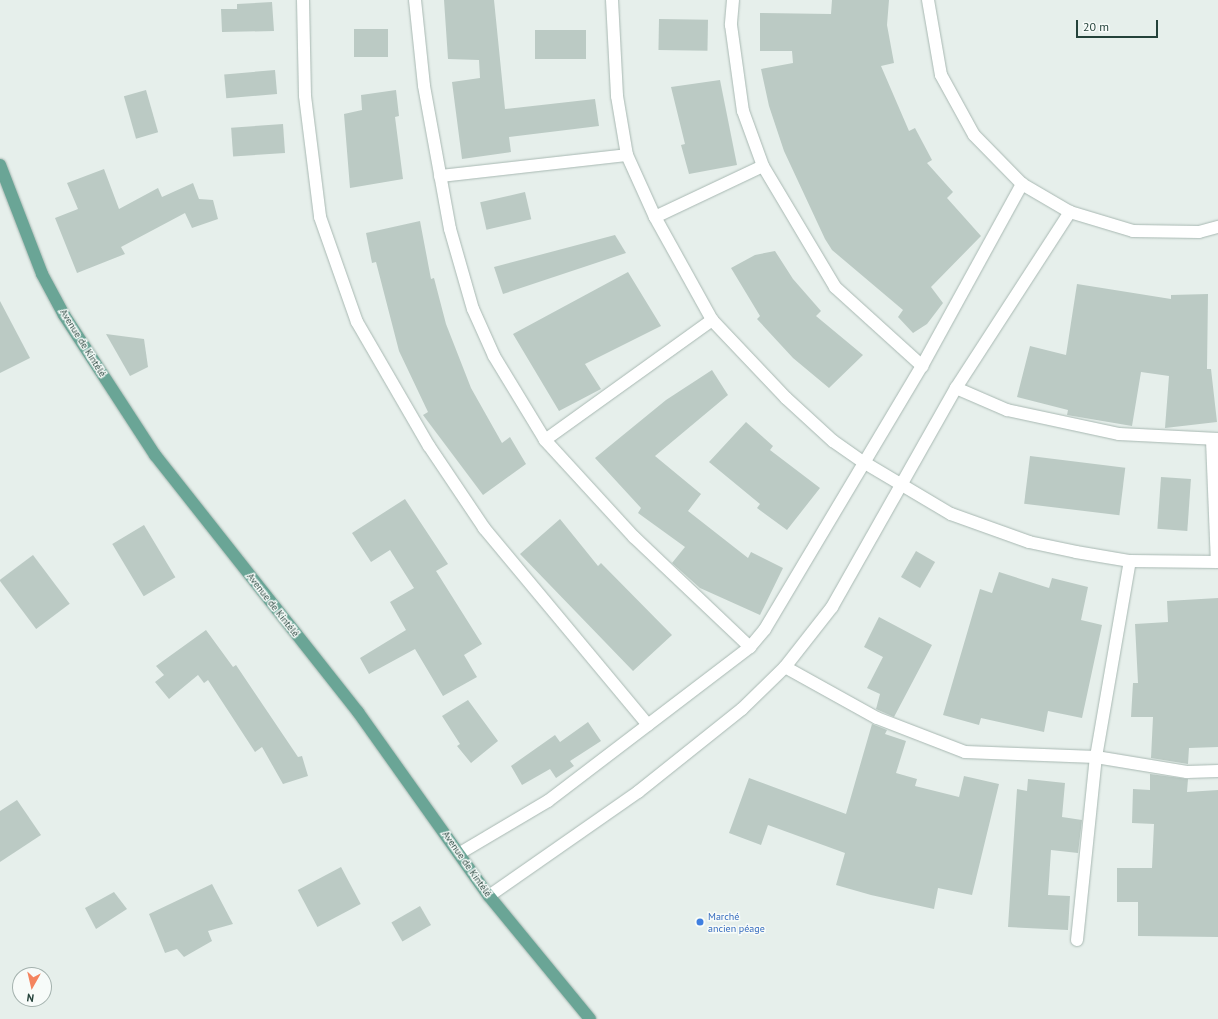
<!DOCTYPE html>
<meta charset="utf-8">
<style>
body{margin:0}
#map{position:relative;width:1218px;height:1019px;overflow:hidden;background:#e6efeb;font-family:"PT Sans",sans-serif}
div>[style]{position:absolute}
.building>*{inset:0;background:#bbcac4;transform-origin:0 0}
.roads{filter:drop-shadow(0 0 1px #a8b8b2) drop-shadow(0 0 1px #a8b8b2)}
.minor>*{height:12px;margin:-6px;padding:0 6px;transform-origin:6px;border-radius:6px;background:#fff}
.major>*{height:12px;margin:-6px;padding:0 6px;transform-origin:6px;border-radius:6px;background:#6aa596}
.dots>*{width:11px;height:11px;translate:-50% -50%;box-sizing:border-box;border:2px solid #f7fbf9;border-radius:50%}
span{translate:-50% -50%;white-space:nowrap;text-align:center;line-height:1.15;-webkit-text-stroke:3px #f7fbf9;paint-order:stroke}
.street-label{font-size:10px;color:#24423a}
.shop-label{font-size:10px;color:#366cbe}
.left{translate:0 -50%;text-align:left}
.north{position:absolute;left:12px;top:967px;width:40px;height:40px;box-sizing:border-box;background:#f7fbf9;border:1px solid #a3b1ad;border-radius:50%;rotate:188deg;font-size:11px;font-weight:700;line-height:16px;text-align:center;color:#24423a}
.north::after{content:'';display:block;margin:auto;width:14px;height:18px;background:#f4845f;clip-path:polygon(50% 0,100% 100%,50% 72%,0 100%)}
.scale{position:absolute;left:1076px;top:20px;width:82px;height:18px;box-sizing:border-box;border:2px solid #24423a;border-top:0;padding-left:5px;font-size:12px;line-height:14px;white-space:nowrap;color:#24423a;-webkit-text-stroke:3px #f7fbf9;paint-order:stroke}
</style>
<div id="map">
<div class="building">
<div style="clip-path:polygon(444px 0,494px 0,505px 109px,595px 99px,599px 126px,509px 137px,511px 152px,462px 159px,452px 82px,480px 78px,479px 60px,448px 59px)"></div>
<div style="clip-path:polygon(832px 0,889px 0,887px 25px,894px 63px,881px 66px,909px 131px,915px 128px,932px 160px,927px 163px,953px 192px,947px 198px,981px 236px,931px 287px,943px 303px,927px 324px,913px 333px,898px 317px,903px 310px,832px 250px,825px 239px,784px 151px,769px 106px,761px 69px,793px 63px,792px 51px,760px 51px,760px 13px,831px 14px)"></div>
<div style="clip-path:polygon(272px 2px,274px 31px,222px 32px,221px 9px,237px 9px,237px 4px)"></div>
<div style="left:659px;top:19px;width:49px;height:31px;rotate:1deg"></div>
<div style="left:354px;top:29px;width:34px;height:28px"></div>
<div style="left:535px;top:30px;width:51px;height:29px"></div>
<div style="left:275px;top:70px;width:24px;height:51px;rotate:85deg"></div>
<div style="clip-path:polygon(720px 80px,737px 165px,689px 174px,681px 145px,685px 144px,671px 87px)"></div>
<div style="left:146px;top:90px;width:44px;height:23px;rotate:74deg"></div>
<div style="clip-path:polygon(396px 90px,399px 116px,395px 117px,403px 179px,350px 188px,344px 114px,362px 110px,361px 95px)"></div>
<div style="left:283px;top:124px;width:29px;height:52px;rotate:86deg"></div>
<div style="clip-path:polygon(104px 169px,119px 209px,158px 188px,162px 197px,193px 183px,199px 199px,213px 200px,218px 219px,192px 228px,185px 213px,121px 247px,125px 254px,77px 273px,55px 218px,78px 209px,67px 183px)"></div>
<div style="left:525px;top:192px;width:28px;height:46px;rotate:77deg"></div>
<div style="clip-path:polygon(420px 221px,431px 279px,434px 278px,446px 324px,471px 388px,502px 443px,510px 437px,526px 464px,483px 495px,423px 415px,428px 412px,399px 351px,376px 262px,372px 263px,366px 233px)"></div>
<div style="clip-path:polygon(615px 235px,626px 253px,503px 294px,494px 267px)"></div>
<div style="clip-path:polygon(775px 251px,793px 279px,821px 311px,816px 316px,863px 355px,829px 388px,793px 358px,757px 319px,760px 316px,731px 268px,755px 255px)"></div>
<div style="clip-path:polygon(628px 272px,661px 326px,585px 364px,601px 389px,559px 411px,513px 334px)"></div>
<div style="clip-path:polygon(1077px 284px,1171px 299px,1171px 295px,1208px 294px,1207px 369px,1211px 369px,1217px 422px,1165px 428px,1169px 376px,1141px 372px,1132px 426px,1067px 415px,1068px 410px,1017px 397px,1030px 346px,1066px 355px)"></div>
<div style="clip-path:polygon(0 301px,30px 358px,0 373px)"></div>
<div style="clip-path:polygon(106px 334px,144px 339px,148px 367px,130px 376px)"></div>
<div style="clip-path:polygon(712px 370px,728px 395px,655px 456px,701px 494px,688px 511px,748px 558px,751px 552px,783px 568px,760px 615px,700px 588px,672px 563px,685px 547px,638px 513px,641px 508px,595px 458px,666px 400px)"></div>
<div style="clip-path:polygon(746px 422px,773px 446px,770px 450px,820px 488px,787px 530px,757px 508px,760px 504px,709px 462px)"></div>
<div style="left:1030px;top:456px;width:96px;height:48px;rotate:7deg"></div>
<div style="left:1161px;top:477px;width:30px;height:52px;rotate:4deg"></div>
<div style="clip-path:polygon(405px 499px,448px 564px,436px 571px,482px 644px,464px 655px,477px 677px,443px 696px,415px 649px,369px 674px,360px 658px,406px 630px,390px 602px,414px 588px,390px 550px,371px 562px,352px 533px)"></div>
<div style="clip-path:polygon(560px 519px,598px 566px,601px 563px,672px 635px,633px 671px,520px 554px)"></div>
<div style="left:144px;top:525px;width:61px;height:37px;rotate:59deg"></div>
<div style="left:916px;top:551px;width:22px;height:30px;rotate:30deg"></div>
<div style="left:33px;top:555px;width:61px;height:42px;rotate:53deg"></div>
<div style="clip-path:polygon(999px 572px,1049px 588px,1052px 578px,1088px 587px,1081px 620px,1102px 625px,1082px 718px,1048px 711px,1044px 732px,981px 718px,979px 725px,943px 715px,980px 589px,992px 593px)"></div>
<div style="clip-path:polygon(1218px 598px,1218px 747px,1189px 748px,1188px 764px,1151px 758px,1153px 717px,1131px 717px,1133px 683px,1138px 683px,1135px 624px,1168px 622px,1167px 601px)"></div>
<div style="clip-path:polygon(879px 617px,932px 645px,894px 717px,876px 709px,880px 694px,867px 688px,883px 657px,864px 647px)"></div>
<div style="clip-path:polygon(206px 630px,233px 667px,236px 665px,298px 757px,302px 756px,308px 776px,283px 784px,262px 747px,255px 752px,208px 680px,204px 683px,198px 675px,169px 699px,155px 682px,164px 675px,156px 666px)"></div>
<div style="clip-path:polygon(468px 700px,498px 741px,471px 763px,457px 746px,460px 744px,442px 716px)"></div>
<div style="clip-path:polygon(588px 722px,601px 741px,570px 761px,574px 766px,556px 778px,550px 769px,522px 785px,511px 766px,555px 735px,560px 742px)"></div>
<div style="clip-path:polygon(872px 724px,887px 730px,885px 734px,906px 741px,896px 773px,917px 779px,915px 786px,959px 797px,964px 776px,999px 784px,972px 895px,938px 888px,934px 909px,871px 895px,836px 885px,845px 853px,768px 825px,761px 845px,729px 833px,749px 778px,846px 814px)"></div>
<div style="clip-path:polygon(1150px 774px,1188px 779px,1187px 792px,1218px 790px,1218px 937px,1138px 936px,1138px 902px,1117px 902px,1117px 868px,1152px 868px,1154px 824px,1132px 823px,1133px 789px,1150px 790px)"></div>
<div style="clip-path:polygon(1028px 779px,1065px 783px,1062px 817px,1082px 820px,1078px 853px,1051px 850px,1048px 895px,1070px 896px,1068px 930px,1008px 927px,1017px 789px,1027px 791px)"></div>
<div style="clip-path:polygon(17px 800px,41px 835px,0 862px,0 811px)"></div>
<div style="left:341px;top:867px;width:42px;height:49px;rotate:62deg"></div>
<div style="clip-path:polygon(212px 884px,233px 924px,208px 931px,212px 941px,184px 957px,177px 949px,165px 953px,149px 914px)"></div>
<div style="clip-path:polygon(114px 892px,127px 909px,96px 929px,85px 908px)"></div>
<div style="left:420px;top:906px;width:22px;height:33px;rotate:60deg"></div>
</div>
<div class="roads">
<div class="minor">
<div style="left:303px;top:0;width:96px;rotate:88.8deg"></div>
<div style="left:305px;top:96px;width:122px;rotate:82.9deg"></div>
<div style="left:320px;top:217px;width:111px;rotate:70.6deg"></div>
<div style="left:357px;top:322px;width:143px;rotate:59.9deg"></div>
<div style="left:429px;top:446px;width:99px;rotate:56.1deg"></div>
<div style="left:484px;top:528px;width:256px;rotate:50.2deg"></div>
<div style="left:415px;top:0;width:86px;rotate:84deg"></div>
<div style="left:424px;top:86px;width:145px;rotate:79.7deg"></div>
<div style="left:450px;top:229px;width:83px;rotate:74deg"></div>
<div style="left:473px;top:309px;width:51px;rotate:65.9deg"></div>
<div style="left:494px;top:356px;width:98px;rotate:58.7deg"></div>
<div style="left:545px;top:440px;width:132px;rotate:47.5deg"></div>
<div style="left:634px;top:537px;width:160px;rotate:43.5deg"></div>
<div style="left:612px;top:0;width:96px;rotate:87deg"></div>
<div style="left:617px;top:96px;width:60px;rotate:80.4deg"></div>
<div style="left:627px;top:155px;width:68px;rotate:65.7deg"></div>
<div style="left:655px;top:217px;width:118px;rotate:61deg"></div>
<div style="left:712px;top:320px;width:108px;rotate:46.5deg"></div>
<div style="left:786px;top:398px;width:64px;rotate:42.5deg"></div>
<div style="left:833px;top:441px;width:39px;rotate:35deg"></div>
<div style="left:865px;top:463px;width:100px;rotate:30.7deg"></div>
<div style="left:951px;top:514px;width:83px;rotate:19.7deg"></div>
<div style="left:1029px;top:542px;width:48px;rotate:12deg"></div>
<div style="left:1076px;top:552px;width:55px;rotate:9.5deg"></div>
<div style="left:1130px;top:561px;width:88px;rotate:0.7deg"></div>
<div style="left:733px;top:0;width:25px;rotate:95deg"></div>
<div style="left:731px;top:25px;width:87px;rotate:82.1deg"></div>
<div style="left:743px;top:111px;width:59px;rotate:70deg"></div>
<div style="left:763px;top:166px;width:141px;rotate:59.2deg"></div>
<div style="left:835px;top:287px;width:118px;rotate:42.2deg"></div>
<div style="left:928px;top:0;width:76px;rotate:80.2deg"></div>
<div style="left:941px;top:75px;width:68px;rotate:61.2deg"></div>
<div style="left:974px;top:135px;width:69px;rotate:45.6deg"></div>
<div style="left:1022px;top:184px;width:56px;rotate:30.3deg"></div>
<div style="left:1070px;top:212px;width:66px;rotate:16.8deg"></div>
<div style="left:1133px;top:231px;width:66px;rotate:0.9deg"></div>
<div style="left:1199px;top:232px;width:20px;rotate:-15deg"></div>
<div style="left:440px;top:176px;width:188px;rotate:-6.4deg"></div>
<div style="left:655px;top:217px;width:119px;rotate:-25.3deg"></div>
<div style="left:956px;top:388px;width:56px;rotate:23.3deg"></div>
<div style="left:1007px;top:410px;width:115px;rotate:12.1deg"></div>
<div style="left:1119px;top:434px;width:99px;rotate:2.9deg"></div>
<div style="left:545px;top:440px;width:206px;rotate:-35.7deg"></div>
<div style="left:1212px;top:440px;width:122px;rotate:87.7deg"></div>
<div style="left:785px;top:667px;width:105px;rotate:29deg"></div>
<div style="left:877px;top:718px;width:94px;rotate:21.1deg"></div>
<div style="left:965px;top:752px;width:131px;rotate:2.2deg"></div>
<div style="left:1096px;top:757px;width:92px;rotate:9.4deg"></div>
<div style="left:1187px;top:772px;width:31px;rotate:-2deg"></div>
<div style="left:460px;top:853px;width:102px;rotate:-30.6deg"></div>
<div style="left:548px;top:801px;width:254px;rotate:-37.3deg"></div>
<div style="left:750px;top:647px;width:23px;rotate:-50deg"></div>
<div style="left:765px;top:629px;width:306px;rotate:-59.2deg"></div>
<div style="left:922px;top:366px;width:208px;rotate:-61.2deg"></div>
<div style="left:489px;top:896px;width:182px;rotate:-34.9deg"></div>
<div style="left:638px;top:792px;width:133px;rotate:-38.6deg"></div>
<div style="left:742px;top:709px;width:60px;rotate:-44.3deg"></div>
<div style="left:785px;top:667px;width:76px;rotate:-51.9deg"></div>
<div style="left:832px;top:607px;width:252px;rotate:-60.5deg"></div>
<div style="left:956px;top:388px;width:210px;rotate:-57.1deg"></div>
<div style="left:1077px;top:940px;width:184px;rotate:-84.1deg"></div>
<div style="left:1096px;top:757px;width:199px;rotate:-80.2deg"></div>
</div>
<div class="major">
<div style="left:0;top:165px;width:117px;rotate:68.9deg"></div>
<div style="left:42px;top:274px;width:47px;rotate:61.8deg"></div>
<div style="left:64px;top:315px;width:167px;rotate:57deg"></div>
<div style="left:155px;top:455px;width:328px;rotate:51.7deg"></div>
<div style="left:358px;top:712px;width:226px;rotate:54.6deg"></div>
<div style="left:489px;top:896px;width:159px;rotate:50.6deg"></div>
</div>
</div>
<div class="dots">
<div style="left:700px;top:922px;background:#3f7fe0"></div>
</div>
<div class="street-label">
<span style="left:83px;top:343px;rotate:58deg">Avenue de Kintélé</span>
<span style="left:273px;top:605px;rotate:52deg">Avenue de Kintélé</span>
<span style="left:467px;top:864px;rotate:55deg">Avenue de Kintélé</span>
</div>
<div class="shop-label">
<span class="left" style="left:708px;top:922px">Marché<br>ancien péage</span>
</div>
<div class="north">N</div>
<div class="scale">20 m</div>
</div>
